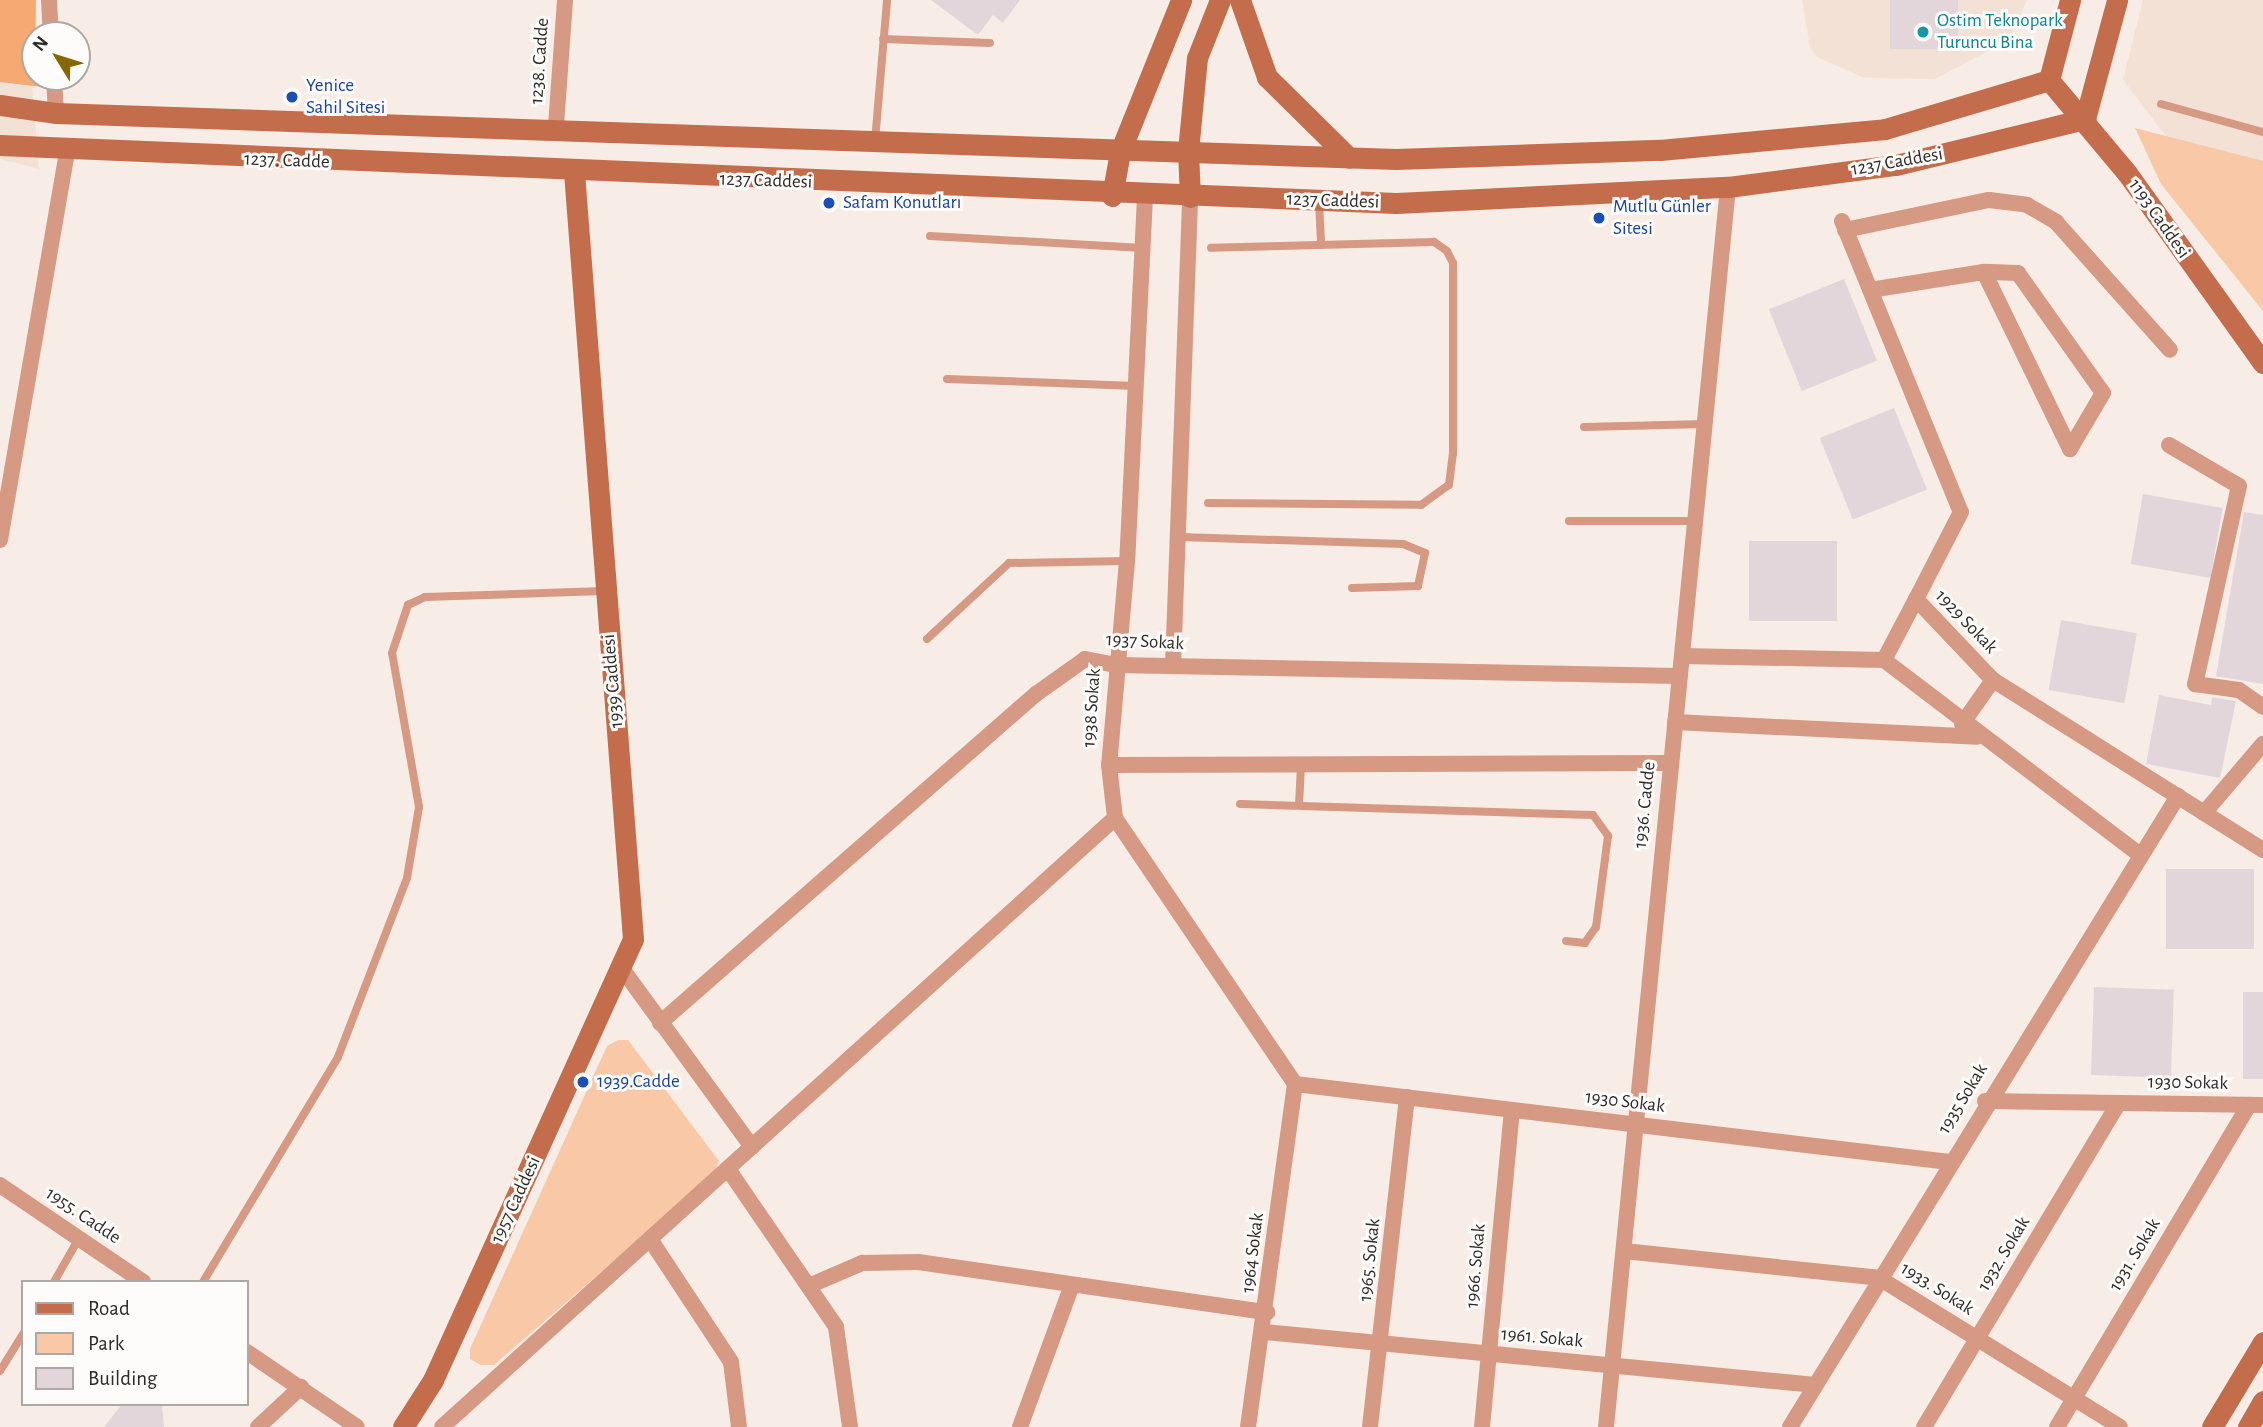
<!DOCTYPE html>
<meta charset="utf-8">
<style>
body{margin:0}
#map{position:relative;width:2263px;height:1427px;overflow:hidden;background:#f8ede6;font-family:"Alegreya Sans",sans-serif}
div>[style]{position:absolute}
.built>*{inset:0;background:#f3e1d6}
.green>*{inset:0;background:#f8c8a7}
.forest>*{inset:0;background:#f6aa72}
.building>*{inset:0;background:#e2d6db;transform-origin:0 0}
.lane>*{height:8px;margin:-4px;padding:0 4px;transform-origin:4px;border-radius:4px;background:#d59984}
.street>*{height:16px;margin:-8px;padding:0 8px;transform-origin:8px;border-radius:8px;background:#d59984}
.secondary>*{height:21px;margin:-10.5px;padding:0 10.5px;transform-origin:10.5px;border-radius:10.5px;background:#c36d4d}
.dots>*{width:19px;height:19px;translate:-50% -50%;box-sizing:border-box;border:4px solid #fefcfb;border-radius:50%}
span{translate:-50% -50%;white-space:nowrap;text-align:center;line-height:1.15;-webkit-text-stroke:6px #fefcfb;paint-order:stroke}
.culture-label{font-size:19px;color:#0d838f}
.left{translate:0 -50%;text-align:left}
.street-label{font-size:19px;color:#2e2a27}
.transit-label{font-size:19px;color:#164399}
.legend{position:absolute;left:21px;top:1280px;width:228px;height:126px;box-sizing:border-box;background:#fefcfb;border:2px solid #aba8a6;margin:0;padding:9px 12px;list-style:none;font-size:21px;color:#2e2a27}
.legend li{display:flex;align-items:center;gap:14px;height:35px}
.legend b{width:35px;border:2px solid #aba8a6}
.north{position:absolute;left:21px;top:21px;width:70px;height:70px;box-sizing:border-box;background:#fefcfb;border:2px solid #aba8a6;border-radius:50%;rotate:308deg;font-size:19px;font-weight:700;line-height:28px;text-align:center;color:#2e2a27}
.north::after{content:'';display:block;margin:auto;width:24px;height:32px;background:#866803;clip-path:polygon(50% 0,100% 100%,50% 72%,0 100%)}
</style>
<div id="map">
<div class="built">
<div style="clip-path:polygon(0 0,25px 0,39px 169px,0 159px)"></div>
<div style="clip-path:polygon(1802px 0,2027px 0,2009px 40px,1935px 79px,1864px 78px,1817px 57px,1810px 48px)"></div>
<div style="clip-path:polygon(2143px 0,2263px 0,2263px 262px,2123px 80px)"></div>
</div>
<div class="green">
<div style="clip-path:polygon(2135px 128px,2263px 161px,2263px 311px,2161px 184px)"></div>
<div style="clip-path:polygon(618px 1040px,628px 1040px,719px 1161px,714px 1174px,494px 1365px,481px 1365px,470px 1359px,470px 1349px,607px 1046px)"></div>
</div>
<div class="forest">
<div style="clip-path:polygon(0 0,36px 0,35px 77px,42px 77px,43px 87px,0 82px)"></div>
</div>
<div class="building">
<div style="clip-path:polygon(931px 0,1020px 0,1003px 23px,993px 15px,978px 35px)"></div>
<div style="left:1890px;top:0;width:68px;height:49px"></div>
<div style="left:1844px;top:279px;width:88px;height:81px;rotate:68deg"></div>
<div style="left:1894px;top:408px;width:88px;height:80px;rotate:68deg"></div>
<div style="left:2143px;top:494px;width:81px;height:71px;rotate:10deg"></div>
<div style="clip-path:polygon(2244px 512px,2263px 515px,2263px 684px,2216px 676px)"></div>
<div style="left:1749px;top:541px;width:88px;height:80px"></div>
<div style="left:2061px;top:620px;width:77px;height:71px;rotate:10deg"></div>
<div style="clip-path:polygon(2159px 695px,2211px 705px,2212px 697px,2236px 701px,2220px 778px,2146px 764px)"></div>
<div style="left:2166px;top:869px;width:88px;height:80px"></div>
<div style="left:2094px;top:987px;width:80px;height:88px;rotate:2deg"></div>
<div style="left:2243px;top:992px;width:20px;height:87px"></div>
<div style="clip-path:polygon(122px 1404px,162px 1404px,164px 1427px,104px 1427px)"></div>
</div>
<div class="lane">
<div style="left:883px;top:39px;width:107px;rotate:2.1deg"></div>
<div style="left:2161px;top:104px;width:106px;rotate:15.4deg"></div>
<div style="left:875px;top:141px;width:142px;rotate:-85.1deg"></div>
<div style="left:1319px;top:201px;width:41px;rotate:87.2deg"></div>
<div style="left:930px;top:236px;width:213px;rotate:3.2deg"></div>
<div style="left:947px;top:379px;width:189px;rotate:2.1deg"></div>
<div style="left:1584px;top:427px;width:121px;rotate:-1.4deg"></div>
<div style="left:1208px;top:503px;width:213px;rotate:0.5deg"></div>
<div style="left:1421px;top:505px;width:34px;rotate:-36deg"></div>
<div style="left:1449px;top:485px;width:31px;rotate:-83deg"></div>
<div style="left:1453px;top:454px;width:191px;rotate:-90deg"></div>
<div style="left:1453px;top:263px;width:13px;rotate:-117deg"></div>
<div style="left:1447px;top:251px;width:16px;rotate:-145deg"></div>
<div style="left:1434px;top:242px;width:223px;rotate:178.5deg"></div>
<div style="left:1569px;top:521px;width:126px"></div>
<div style="left:1180px;top:537px;width:223px;rotate:1.8deg"></div>
<div style="left:1403px;top:544px;width:24px;rotate:22deg"></div>
<div style="left:1425px;top:553px;width:34px;rotate:102deg"></div>
<div style="left:1418px;top:586px;width:66px;rotate:178.3deg"></div>
<div style="left:927px;top:639px;width:112px;rotate:-42.8deg"></div>
<div style="left:1009px;top:563px;width:118px;rotate:-1deg"></div>
<div style="left:1240px;top:804px;width:353px;rotate:1.8deg"></div>
<div style="left:1593px;top:815px;width:26px;rotate:54deg"></div>
<div style="left:1608px;top:836px;width:92px;rotate:97.5deg"></div>
<div style="left:1596px;top:927px;width:19px;rotate:125deg"></div>
<div style="left:1585px;top:943px;width:19px;rotate:-174deg"></div>
<div style="left:1299px;top:805px;width:40px;rotate:-87.1deg"></div>
<div style="left:54px;top:1282px;width:51px;rotate:-60.4deg"></div>
<div style="left:203px;top:1282px;width:262px;rotate:-59deg"></div>
<div style="left:338px;top:1057px;width:192px;rotate:-68.9deg"></div>
<div style="left:407px;top:878px;width:72px;rotate:-80.4deg"></div>
<div style="left:419px;top:807px;width:156px;rotate:-99.9deg"></div>
<div style="left:392px;top:653px;width:51px;rotate:-71.6deg"></div>
<div style="left:408px;top:605px;width:19px;rotate:-25deg"></div>
<div style="left:425px;top:597px;width:178px;rotate:-1.9deg"></div>
<div style="left:0;top:1371px;width:44px;rotate:-58.1deg"></div>
</div>
<div class="street">
<div style="left:49px;top:0;width:35px;rotate:87deg"></div>
<div style="left:54px;top:77px;width:36px;rotate:87deg"></div>
<div style="left:556px;top:126px;width:126px;rotate:-85.9deg"></div>
<div style="left:1145px;top:197px;width:364px;rotate:92.8deg"></div>
<div style="left:1127px;top:561px;width:205px;rotate:95deg"></div>
<div style="left:1109px;top:765px;width:53px;rotate:83.5deg"></div>
<div style="left:1115px;top:818px;width:321px;rotate:55.9deg"></div>
<div style="left:1842px;top:221px;width:314px;rotate:67.8deg"></div>
<div style="left:1961px;top:512px;width:98px;rotate:117.3deg"></div>
<div style="left:1916px;top:599px;width:112px;rotate:46.5deg"></div>
<div style="left:1993px;top:680px;width:319px;rotate:32.2deg"></div>
<div style="left:1845px;top:230px;width:147px;rotate:-11.8deg"></div>
<div style="left:1989px;top:200px;width:38px;rotate:7deg"></div>
<div style="left:2027px;top:205px;width:34px;rotate:30deg"></div>
<div style="left:2056px;top:222px;width:171px;rotate:48.3deg"></div>
<div style="left:1870px;top:290px;width:115px;rotate:-9deg"></div>
<div style="left:1984px;top:272px;width:197px;rotate:64.1deg"></div>
<div style="left:2070px;top:449px;width:65px;rotate:-59.5deg"></div>
<div style="left:2103px;top:393px;width:147px;rotate:-125.3deg"></div>
<div style="left:2018px;top:273px;width:34px;rotate:-178deg"></div>
<div style="left:2169px;top:445px;width:81px;rotate:30.4deg"></div>
<div style="left:2239px;top:486px;width:203px;rotate:102.5deg"></div>
<div style="left:2195px;top:684px;width:44px;rotate:7.8deg"></div>
<div style="left:2239px;top:690px;width:29px;rotate:35deg"></div>
<div style="left:0;top:540px;width:394px;rotate:-80.2deg"></div>
<div style="left:1682px;top:656px;width:202px;rotate:1.1deg"></div>
<div style="left:1884px;top:660px;width:323px;rotate:37.3deg"></div>
<div style="left:1884px;top:660px;width:69px;rotate:-62.3deg"></div>
<div style="left:1173px;top:666px;width:469px;rotate:-87.9deg"></div>
<div style="left:1675px;top:722px;width:302px;rotate:2.8deg"></div>
<div style="left:1962px;top:724px;width:54px;rotate:-54.8deg"></div>
<div style="left:1109px;top:765px;width:560px;rotate:-0.2deg"></div>
<div style="left:2204px;top:813px;width:91px;rotate:-49.5deg"></div>
<div style="left:623px;top:970px;width:219px;rotate:53.9deg"></div>
<div style="left:660px;top:1023px;width:500px;rotate:-41.2deg"></div>
<div style="left:1036px;top:694px;width:60px;rotate:-35.5deg"></div>
<div style="left:1085px;top:659px;width:32px;rotate:11deg"></div>
<div style="left:1116px;top:665px;width:562px;rotate:1.12deg"></div>
<div style="left:1295px;top:1084px;width:659px;rotate:6.8deg"></div>
<div style="left:1985px;top:1101px;width:278px;rotate:0.8deg"></div>
<div style="left:728px;top:1169px;width:191px;rotate:55.6deg"></div>
<div style="left:836px;top:1327px;width:101px;rotate:82deg"></div>
<div style="left:0;top:1185px;width:173px;rotate:34.1deg"></div>
<div style="left:650px;top:1239px;width:147px;rotate:56.6deg"></div>
<div style="left:731px;top:1362px;width:65px;rotate:83deg"></div>
<div style="left:1624px;top:1251px;width:256px;rotate:6deg"></div>
<div style="left:1879px;top:1278px;width:283px;rotate:31.7deg"></div>
<div style="left:811px;top:1285px;width:56px;rotate:-23.3deg"></div>
<div style="left:862px;top:1263px;width:56px;rotate:-1deg"></div>
<div style="left:918px;top:1262px;width:353px;rotate:8.2deg"></div>
<div style="left:1265px;top:1332px;width:553px;rotate:5.5deg"></div>
<div style="left:247px;top:1352px;width:133px;rotate:34.3deg"></div>
<div style="left:258px;top:1427px;width:59px;rotate:-42.9deg"></div>
<div style="left:442px;top:1427px;width:908px;rotate:-42.14deg"></div>
<div style="left:1020px;top:1427px;width:148px;rotate:-69.9deg"></div>
<div style="left:1248px;top:1427px;width:346px;rotate:-82.2deg"></div>
<div style="left:1370px;top:1427px;width:332px;rotate:-83.6deg"></div>
<div style="left:1482px;top:1427px;width:318px;rotate:-84.6deg"></div>
<div style="left:1606px;top:1427px;width:1246px;rotate:-84.38deg"></div>
<div style="left:1790px;top:1427px;width:741px;rotate:-58.41deg"></div>
<div style="left:1924px;top:1427px;width:378px;rotate:-59deg"></div>
<div style="left:2057px;top:1427px;width:375px;rotate:-59.2deg"></div>
</div>
<div class="secondary">
<div style="left:1240px;top:0;width:82px;rotate:70.7deg"></div>
<div style="left:1267px;top:77px;width:115px;rotate:44.6deg"></div>
<div style="left:2049px;top:80px;width:121px;rotate:50deg"></div>
<div style="left:2127px;top:173px;width:234px;rotate:54.4deg"></div>
<div style="left:2049px;top:80px;width:83px;rotate:-75.3deg"></div>
<div style="left:0;top:105px;width:57px;rotate:8.1deg"></div>
<div style="left:56px;top:113px;width:1341px;rotate:1.97deg"></div>
<div style="left:1396px;top:159px;width:264px;rotate:-2deg"></div>
<div style="left:1660px;top:150px;width:226px;rotate:-5.3deg"></div>
<div style="left:1885px;top:129px;width:171px;rotate:-16.6deg"></div>
<div style="left:2085px;top:119px;width:123px;rotate:-74.9deg"></div>
<div style="left:0;top:145px;width:1397px;rotate:2.38deg"></div>
<div style="left:1396px;top:203px;width:332px;rotate:-2.8deg"></div>
<div style="left:1728px;top:187px;width:169px;rotate:-7.5deg"></div>
<div style="left:1896px;top:165px;width:195px;rotate:-13.7deg"></div>
<div style="left:1112px;top:196px;width:45px;rotate:-79.7deg"></div>
<div style="left:1120px;top:152px;width:164px;rotate:-68.1deg"></div>
<div style="left:1190px;top:197px;width:46px;rotate:-92.5deg"></div>
<div style="left:1188px;top:151px;width:93px;rotate:-84.5deg"></div>
<div style="left:1197px;top:58px;width:62px;rotate:-68.4deg"></div>
<div style="left:403px;top:1427px;width:56px;rotate:-57.4deg"></div>
<div style="left:433px;top:1380px;width:484px;rotate:-65.6deg"></div>
<div style="left:633px;top:939px;width:769px;rotate:-94.4deg"></div>
<div style="left:2212px;top:1427px;width:99px;rotate:-59deg"></div>
<div style="left:2248px;top:1427px;width:30px;rotate:-60deg"></div>
</div>
<div class="dots">
<div style="left:1923px;top:32px;background:#0f9aa8"></div>
<div style="left:292px;top:97px;background:#1a4fb4"></div>
<div style="left:829px;top:203px;background:#1a4fb4"></div>
<div style="left:1599px;top:218px;background:#1a4fb4"></div>
<div style="left:583px;top:1082px;background:#1a4fb4"></div>
</div>
<div class="culture-label">
<span class="left" style="left:1937px;top:32px">Ostim Teknopark<br>Turuncu Bina</span>
</div>
<div class="street-label">
<span style="left:540px;top:61px;rotate:-86deg">1238. Cadde</span>
<span style="left:287px;top:161px;rotate:2deg">1237. Cadde</span>
<span style="left:1897px;top:162px;rotate:-10deg">1237 Caddesi</span>
<span style="left:766px;top:181px;rotate:2deg">1237 Caddesi</span>
<span style="left:1333px;top:201px;rotate:2deg">1237 Caddesi</span>
<span style="left:2159px;top:219px;rotate:55deg">1193 Caddesi</span>
<span style="left:1966px;top:622px;rotate:46deg">1929 Sokak</span>
<span style="left:1145px;top:642px;rotate:3deg">1937 Sokak</span>
<span style="left:613px;top:681px;rotate:-95deg">1939 Caddesi</span>
<span style="left:1092px;top:708px;rotate:-86deg">1938 Sokak</span>
<span style="left:1645px;top:805px;rotate:-84deg">1936. Cadde</span>
<span style="left:2188px;top:1083px;rotate:1deg">1930 Sokak</span>
<span style="left:1963px;top:1099px;rotate:-59deg">1935 Sokak</span>
<span style="left:1625px;top:1102px;rotate:7deg">1930 Sokak</span>
<span style="left:516px;top:1200px;rotate:-65deg">1957 Caddesi</span>
<span style="left:83px;top:1216px;rotate:34deg">1955. Cadde</span>
<span style="left:1253px;top:1253px;rotate:-83deg">1964 Sokak</span>
<span style="left:2004px;top:1254px;rotate:-59deg">1932. Sokak</span>
<span style="left:2135px;top:1255px;rotate:-59deg">1931. Sokak</span>
<span style="left:1370px;top:1260px;rotate:-84deg">1965. Sokak</span>
<span style="left:1476px;top:1266px;rotate:-85deg">1966. Sokak</span>
<span style="left:1937px;top:1289px;rotate:32deg">1933. Sokak</span>
<span style="left:1542px;top:1338px;rotate:5deg">1961. Sokak</span>
</div>
<div class="transit-label">
<span class="left" style="left:306px;top:97px">Yenice<br>Sahil Sitesi</span>
<span class="left" style="left:843px;top:203px">Safam Konutları</span>
<span class="left" style="left:1613px;top:218px">Mutlu Günler<br>Sitesi</span>
<span class="left" style="left:597px;top:1082px">1939.Cadde</span>
</div>
<ul class="legend">
<li><b style="height:9px;background:#c36d4d"></b>Road</li>
<li><b style="height:19px;background:#f8c8a7"></b>Park</li>
<li><b style="height:19px;background:#e2d6db"></b>Building</li>
</ul>
<div class="north">N</div>
</div>
